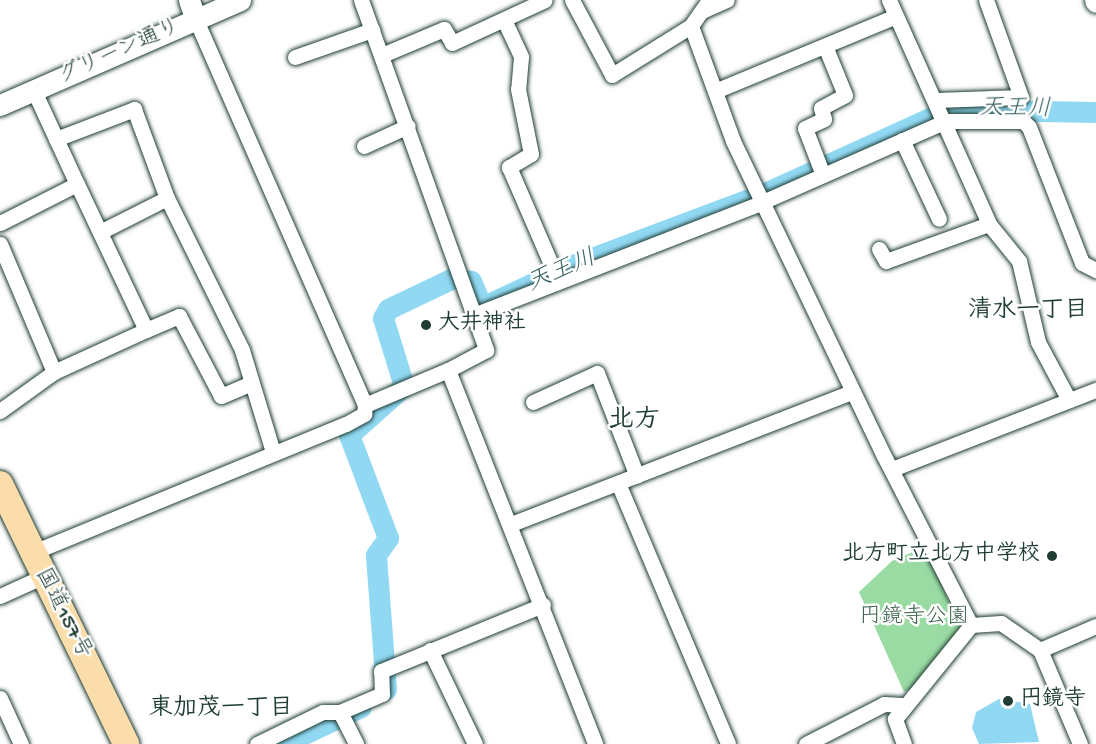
<!DOCTYPE html>
<meta charset="utf-8">
<style>
body{margin:0}
#map{position:relative;width:1096px;height:744px;overflow:hidden;background:#fff;font-family:"Gochi Hand","Klee One",sans-serif}
div>[style]{position:absolute}
.green>*{inset:0;background:#9adaa3}
.water>*{inset:0;background:#91d9f3}
.river>*{height:21px;margin:-10.5px;padding:0 10.5px;transform-origin:10.5px;border-radius:10.5px;background:#91d9f3}
.roads{filter:drop-shadow(0 0 2px #1f3d34) drop-shadow(0 0 2px #1f3d34)}
.street>*{height:15px;margin:-7.5px;padding:0 7.5px;transform-origin:7.5px;border-radius:7.5px;background:#fff}
.secondary>*{height:21px;margin:-10.5px;padding:0 10.5px;transform-origin:10.5px;border-radius:10.5px;background:#fff}
.highway>*{height:26px;margin:-13px;padding:0 13px;transform-origin:13px;border-radius:13px;background:#fbddab}
.dots>*{width:16px;height:16px;translate:-50% -50%;box-sizing:border-box;border:3px solid #fff;border-radius:50%}
span{translate:-50% -50%;white-space:nowrap;text-align:center;line-height:1.15;-webkit-text-stroke:5px #fff;paint-order:stroke}
.street-label{font-size:22px;color:#1f3d34}
.poi-label{font-size:22px;color:#1f3d34;font-weight:700}
.left{translate:0 -50%;text-align:left}
.right{translate:-100% -50%;text-align:right}
.park-label{font-size:22px;color:#3e6450}
.water-label{font-size:24px;color:#3c6464;font-style:italic}
.neighbourhood-label{font-size:24px;color:#1f3d34;font-weight:700}
.quarter-label{font-size:26px;color:#1f3d34;font-weight:700}
</style>
<div id="map">
<div class="green">
<div style="clip-path:polygon(915px 551px,919px 556px,927px 552px,961px 629px,917px 686px,904px 692px,859px 592px,892px 561px)"></div>
</div>
<div class="water">
<div style="clip-path:polygon(999px 699px,1030px 704px,1039px 742px,979px 744px,972px 728px,976px 712px)"></div>
</div>
<div class="river">
<div style="left:386px;top:689px;width:134px;rotate:-94.3deg"></div>
<div style="left:376px;top:555px;width:21px;rotate:-55deg"></div>
<div style="left:388px;top:538px;width:110px;rotate:-110.7deg"></div>
<div style="left:349px;top:435px;width:74px;rotate:-41.7deg"></div>
<div style="left:404px;top:386px;width:71px;rotate:-107.2deg"></div>
<div style="left:383px;top:318px;width:10px;rotate:-61deg"></div>
<div style="left:388px;top:309px;width:72px;rotate:-25.5deg"></div>
<div style="left:453px;top:278px;width:18px;rotate:9deg"></div>
<div style="left:471px;top:281px;width:28px;rotate:67deg"></div>
<div style="left:482px;top:307px;width:92px;rotate:-25.2deg"></div>
<div style="left:565px;top:268px;width:214px;rotate:-20.6deg"></div>
<div style="left:765px;top:193px;width:202px;rotate:-24.5deg"></div>
<div style="left:949px;top:109px;width:147px;rotate:1.2deg"></div>
<div style="left:283px;top:744px;width:86px;rotate:-25.4deg"></div>
</div>
<div class="roads">
<div class="street">
<div style="left:361px;top:0;width:372px;rotate:70.3deg"></div>
<div style="left:486px;top:350px;width:43px;rotate:152.2deg"></div>
<div style="left:448px;top:370px;width:402px;rotate:68.5deg"></div>
<div style="left:572px;top:0;width:85px;rotate:61.9deg"></div>
<div style="left:612px;top:75px;width:93px;rotate:-31.8deg"></div>
<div style="left:709px;top:0;width:32px;rotate:125deg"></div>
<div style="left:691px;top:26px;width:122px;rotate:69.9deg"></div>
<div style="left:733px;top:141px;width:349px;rotate:64.4deg"></div>
<div style="left:884px;top:456px;width:190px;rotate:62.8deg"></div>
<div style="left:971px;top:625px;width:30px;rotate:-4deg"></div>
<div style="left:1001px;top:623px;width:47px;rotate:34.7deg"></div>
<div style="left:1040px;top:650px;width:102px;rotate:66.9deg"></div>
<div style="left:889px;top:0;width:245px;rotate:65.9deg"></div>
<div style="left:989px;top:224px;width:48px;rotate:51deg"></div>
<div style="left:1019px;top:261px;width:83px;rotate:76.8deg"></div>
<div style="left:1038px;top:342px;width:66px;rotate:61.9deg"></div>
<div style="left:702px;top:11px;width:27px;rotate:-24deg"></div>
<div style="left:196px;top:20px;width:420px;rotate:66.3deg"></div>
<div style="left:365px;top:405px;width:90px;rotate:-22.9deg"></div>
<div style="left:505px;top:22px;width:38px;rotate:65deg"></div>
<div style="left:521px;top:57px;width:32px;rotate:95deg"></div>
<div style="left:518px;top:89px;width:66px;rotate:78.7deg"></div>
<div style="left:531px;top:154px;width:26px;rotate:149deg"></div>
<div style="left:509px;top:167px;width:123px;rotate:66.6deg"></div>
<div style="left:382px;top:55px;width:67px;rotate:-22.8deg"></div>
<div style="left:444px;top:29px;width:16px;rotate:60deg"></div>
<div style="left:452px;top:43px;width:102px;rotate:-24.8deg"></div>
<div style="left:295px;top:57px;width:82px;rotate:-19.3deg"></div>
<div style="left:34px;top:91px;width:102px;rotate:65.2deg"></div>
<div style="left:715px;top:91px;width:194px;rotate:-22.5deg"></div>
<div style="left:936px;top:100px;width:85px;rotate:-2deg"></div>
<div style="left:1021px;top:97px;width:103px;rotate:-109.8deg"></div>
<div style="left:56px;top:139px;width:84px;rotate:-21deg"></div>
<div style="left:134px;top:109px;width:95px;rotate:69.7deg"></div>
<div style="left:167px;top:198px;width:169px;rotate:63.7deg"></div>
<div style="left:242px;top:350px;width:107px;rotate:73.1deg"></div>
<div style="left:902px;top:140px;width:87px;rotate:64.9deg"></div>
<div style="left:364px;top:146px;width:48px;rotate:-24.4deg"></div>
<div style="left:823px;top:175px;width:50px;rotate:-111deg"></div>
<div style="left:805px;top:128px;width:21px;rotate:-25deg"></div>
<div style="left:824px;top:119px;width:11px;rotate:-105deg"></div>
<div style="left:821px;top:108px;width:27px;rotate:-28deg"></div>
<div style="left:845px;top:95px;width:53px;rotate:-112.2deg"></div>
<div style="left:0;top:223px;width:86px;rotate:-26.9deg"></div>
<div style="left:77px;top:184px;width:161px;rotate:64.7deg"></div>
<div style="left:146px;top:330px;width:101px;rotate:155.5deg"></div>
<div style="left:54px;top:372px;width:67px;rotate:144.2deg"></div>
<div style="left:100px;top:232px;width:75px;rotate:-26.9deg"></div>
<div style="left:0;top:244px;width:139px;rotate:67.1deg"></div>
<div style="left:879px;top:249px;width:14px;rotate:60deg"></div>
<div style="left:886px;top:261px;width:109px;rotate:-19.8deg"></div>
<div style="left:476px;top:314px;width:305px;rotate:-21.3deg"></div>
<div style="left:760px;top:203px;width:203px;rotate:-23.8deg"></div>
<div style="left:946px;top:121px;width:77px"></div>
<div style="left:1023px;top:121px;width:8px;rotate:45deg"></div>
<div style="left:1029px;top:127px;width:146px;rotate:68.7deg"></div>
<div style="left:1082px;top:263px;width:16px;rotate:27deg"></div>
<div style="left:146px;top:330px;width:36px;rotate:-23deg"></div>
<div style="left:179px;top:316px;width:90px;rotate:62.3deg"></div>
<div style="left:221px;top:396px;width:30px;rotate:-23deg"></div>
<div style="left:533px;top:402px;width:70px;rotate:-24.4deg"></div>
<div style="left:597px;top:373px;width:110px;rotate:68.8deg"></div>
<div style="left:892px;top:469px;width:219px;rotate:-21.2deg"></div>
<div style="left:618px;top:483px;width:283px;rotate:67.1deg"></div>
<div style="left:511px;top:524px;width:366px;rotate:-21.2deg"></div>
<div style="left:31px;top:553px;width:340px;rotate:-22.3deg"></div>
<div style="left:346px;top:424px;width:21px;rotate:-29deg"></div>
<div style="left:364px;top:414px;width:9px;rotate:-84deg"></div>
<div style="left:0;top:596px;width:48px;rotate:-24.4deg"></div>
<div style="left:430px;top:650px;width:104px;rotate:64.4deg"></div>
<div style="left:1040px;top:650px;width:61px;rotate:-23.2deg"></div>
<div style="left:0;top:698px;width:51px;rotate:65.5deg"></div>
<div style="left:340px;top:712px;width:36px;rotate:63deg"></div>
<div style="left:257px;top:744px;width:73px;rotate:-25.9deg"></div>
<div style="left:323px;top:712px;width:17px"></div>
<div style="left:340px;top:712px;width:46px;rotate:-23.2deg"></div>
<div style="left:382px;top:694px;width:23px;rotate:-92deg"></div>
<div style="left:381px;top:671px;width:175px;rotate:-22.2deg"></div>
<div style="left:806px;top:744px;width:88px;rotate:-27.1deg"></div>
<div style="left:884px;top:704px;width:22px;rotate:3deg"></div>
<div style="left:904px;top:744px;width:27px;rotate:-110deg"></div>
<div style="left:895px;top:719px;width:121px;rotate:-51deg"></div>
</div>
<div class="secondary">
<div style="left:189px;top:0;width:21px;rotate:71deg"></div>
<div style="left:1095px;top:0;width:2px;rotate:63deg"></div>
<div style="left:0;top:105px;width:262px;rotate:-23.6deg"></div>
</div>
<div class="highway">
<div style="left:0;top:484px;width:289px;rotate:64.1deg"></div>
</div>
</div>
<div class="dots">
<div style="left:426px;top:325px;background:#1f3d34"></div>
<div style="left:1052px;top:556px;background:#1f3d34"></div>
<div style="left:1008px;top:701px;background:#1f3d34"></div>
</div>
<div class="street-label">
<span style="left:120px;top:53px;rotate:-24deg">グリーン通り</span>
<span style="left:62px;top:614px;rotate:63deg">国道157号</span>
</div>
<div class="poi-label">
<span class="left" style="left:438px;top:325px">大井神社</span>
<span class="right" style="left:1040px;top:556px">北方町立北方中学校</span>
<span class="left" style="left:1020px;top:701px">円鏡寺</span>
</div>
<div class="park-label">
<span style="left:914px;top:619px">円鏡寺公園</span>
</div>
<div class="water-label">
<span style="left:1015px;top:110px;rotate:1deg">天王川</span>
<span style="left:562px;top:272px;rotate:-23deg">天王川</span>
</div>
<div class="neighbourhood-label">
<span style="left:1028px;top:312px">清水一丁目</span>
<span style="left:221px;top:710px">東加茂一丁目</span>
</div>
<div class="quarter-label">
<span style="left:634px;top:422px">北方</span>
</div>
</div>
